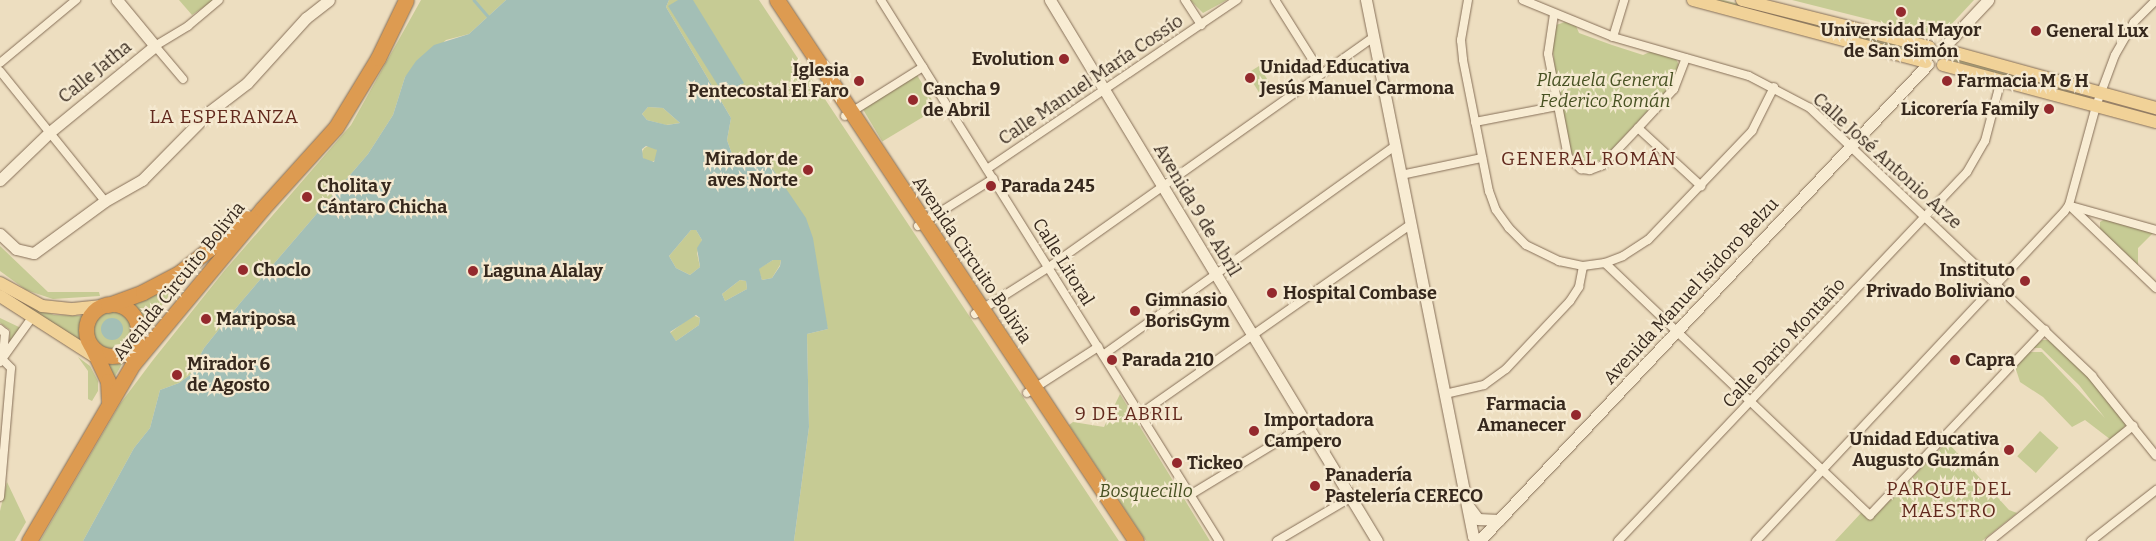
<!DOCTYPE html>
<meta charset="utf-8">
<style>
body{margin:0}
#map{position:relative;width:2156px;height:541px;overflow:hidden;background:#eddec0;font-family:Bitter,serif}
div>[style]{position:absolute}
.green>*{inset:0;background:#c6cb94;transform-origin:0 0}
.round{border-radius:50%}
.water>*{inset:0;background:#a3bfb6}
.stream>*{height:2.5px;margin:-1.25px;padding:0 1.25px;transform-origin:1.25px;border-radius:1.25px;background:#a3bfb6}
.roads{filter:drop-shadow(0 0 1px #866f58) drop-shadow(0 0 1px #866f58)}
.street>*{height:8px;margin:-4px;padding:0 4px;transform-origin:4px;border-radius:4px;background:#f8ecd3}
.secondary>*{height:11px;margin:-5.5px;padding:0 5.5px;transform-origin:5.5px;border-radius:5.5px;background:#f8ecd3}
.primary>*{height:12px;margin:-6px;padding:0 6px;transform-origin:6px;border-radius:6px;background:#f1d298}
.highway>*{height:15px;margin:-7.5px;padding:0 7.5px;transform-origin:7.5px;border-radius:7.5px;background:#dd9b51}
.highway>.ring{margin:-7.5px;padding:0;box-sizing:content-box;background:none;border:15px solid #dd9b51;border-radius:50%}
.dots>*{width:14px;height:14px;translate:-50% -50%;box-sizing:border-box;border:2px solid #f5e9d0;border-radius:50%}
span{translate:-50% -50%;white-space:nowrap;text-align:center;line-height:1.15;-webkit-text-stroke:4.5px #f5e9d0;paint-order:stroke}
.poi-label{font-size:18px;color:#36281d;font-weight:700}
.left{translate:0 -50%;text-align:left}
.right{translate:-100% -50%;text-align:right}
.street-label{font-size:18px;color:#36281d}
.park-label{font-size:18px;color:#485223;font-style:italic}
.neighbourhood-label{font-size:19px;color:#62291d;letter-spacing:1px}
</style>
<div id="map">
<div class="green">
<div style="clip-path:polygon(179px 0,214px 0,192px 15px)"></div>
<div style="clip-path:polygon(421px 0,506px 0,469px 34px,446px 40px,405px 77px,393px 115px,368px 154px,241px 302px,204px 348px,190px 375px,179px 383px,160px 390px,150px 428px,134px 448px,83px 541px,40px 541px,120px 404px,153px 360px,225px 270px,351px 125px)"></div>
<div style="clip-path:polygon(669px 0,759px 0,1119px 541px,794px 541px,809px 427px,807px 334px,828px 329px,788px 193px,772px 168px,748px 163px,732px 154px,727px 140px,731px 118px,666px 7px)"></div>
<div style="clip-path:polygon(1190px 0,1227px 0,1203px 13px)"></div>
<div style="clip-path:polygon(1710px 0,1723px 0,1922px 49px,1919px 55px)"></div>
<div style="clip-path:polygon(1792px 0,1974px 0,1947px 29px,1931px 35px)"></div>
<div style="clip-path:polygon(1565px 22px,1576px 26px,1579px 33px,1612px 45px,1643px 55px,1652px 51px,1676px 59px,1680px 67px,1670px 87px,1600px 162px,1590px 166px,1578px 162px,1571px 152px,1555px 71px,1552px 40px,1556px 25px)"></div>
<div style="left:1954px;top:58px;width:142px;height:3px;rotate:16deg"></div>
<div style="left:1259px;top:66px;width:22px;height:14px;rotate:58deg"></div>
<div style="left:917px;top:75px;width:39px;height:64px;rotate:59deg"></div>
<div style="clip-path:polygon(648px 107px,663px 108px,680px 123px,666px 125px,647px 120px,642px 114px)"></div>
<div class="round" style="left:642px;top:146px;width:16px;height:16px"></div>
<div style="clip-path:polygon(2105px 219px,2153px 233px,2138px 248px,2138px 265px,2100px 230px,2100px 222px)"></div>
<div style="clip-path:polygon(691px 230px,696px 230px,702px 240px,697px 253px,700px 267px,690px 275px,676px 268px,669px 256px)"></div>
<div style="clip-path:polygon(0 246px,48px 292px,99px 292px,100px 296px,53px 299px,26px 290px,0 271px)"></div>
<div style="clip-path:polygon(773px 260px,781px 260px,780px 265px,772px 278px,762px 280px,758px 269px)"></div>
<div style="clip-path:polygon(188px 272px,180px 281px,144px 329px,140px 312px,128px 303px)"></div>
<div style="clip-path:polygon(740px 280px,746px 281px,747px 289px,725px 301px,722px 294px)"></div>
<div style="clip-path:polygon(15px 299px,54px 315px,85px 316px,81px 326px,84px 343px)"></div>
<div class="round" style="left:92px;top:310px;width:40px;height:40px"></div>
<div style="clip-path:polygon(693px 315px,700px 318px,699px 325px,676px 341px,670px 333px)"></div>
<div style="clip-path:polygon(0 318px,21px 328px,9px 349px,10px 330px,0 323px)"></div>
<div style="clip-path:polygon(2042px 340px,2051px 340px,2086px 373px,2126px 424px,2115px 443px,2085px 420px,2072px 427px,2043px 397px,2020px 382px,2013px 360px,2023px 352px,2042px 352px,2105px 418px,2079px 385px,2041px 348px,2033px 348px)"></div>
<div style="clip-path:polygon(78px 357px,90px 366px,98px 381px,98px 391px,92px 401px,88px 399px,88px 371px)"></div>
<div style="clip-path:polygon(106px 359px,125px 359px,114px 378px)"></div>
<div style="clip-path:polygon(1120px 394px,1140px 427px,1210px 541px,1146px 541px,1069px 425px,1073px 422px,1104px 427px)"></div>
<div style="left:2040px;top:431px;width:25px;height:34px;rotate:42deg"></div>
<div style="clip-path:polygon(1950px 439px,1950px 445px,2009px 510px,2017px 513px,1982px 541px,1835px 541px,1862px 512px,1871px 520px)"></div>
<div style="clip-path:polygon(7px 482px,26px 522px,15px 541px,0 541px,0 511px)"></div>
</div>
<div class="water">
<div style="clip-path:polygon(evenodd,506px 0,669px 0,666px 7px,731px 118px,727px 140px,732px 154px,748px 163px,772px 168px,806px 218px,813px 238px,828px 329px,807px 334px,809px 427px,794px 541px,83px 541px,134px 448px,150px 428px,160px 390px,179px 383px,190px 375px,204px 348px,241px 302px,368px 154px,393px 115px,405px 77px,416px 61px,434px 45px,469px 34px,506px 0,648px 107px,663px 108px,680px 123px,667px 125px,647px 120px,642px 114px,648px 107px,506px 0,646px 146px,657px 150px,654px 162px,643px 158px,642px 149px,646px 146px,506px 0,691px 230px,696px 230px,702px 240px,697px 248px,700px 267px,690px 275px,676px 268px,669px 256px,691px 230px,506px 0,773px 260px,781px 260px,780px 266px,772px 278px,762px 280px,759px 269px,773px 260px,506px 0,740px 280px,746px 281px,747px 289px,725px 301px,722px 294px,740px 280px,506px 0,696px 315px,700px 318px,699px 325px,676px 341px,670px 332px,696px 315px)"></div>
<div style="clip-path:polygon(678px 0,693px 0,744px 83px,724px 95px,668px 6px)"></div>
<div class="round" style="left:101px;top:318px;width:22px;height:22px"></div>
</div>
<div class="stream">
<div style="left:474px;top:0;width:23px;rotate:49deg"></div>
</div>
<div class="roads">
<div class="street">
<div style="left:881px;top:0;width:638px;rotate:58deg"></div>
<div style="left:1185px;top:0;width:30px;rotate:57deg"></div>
<div style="left:1275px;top:0;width:86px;rotate:57.8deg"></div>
<div style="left:1468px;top:0;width:41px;rotate:99.9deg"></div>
<div style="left:1461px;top:40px;width:20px;rotate:84deg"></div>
<div style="left:1463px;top:60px;width:134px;rotate:78.8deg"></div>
<div style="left:1489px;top:191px;width:20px;rotate:70deg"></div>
<div style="left:1496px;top:210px;width:22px;rotate:54deg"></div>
<div style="left:1509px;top:228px;width:24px;rotate:45deg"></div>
<div style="left:1526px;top:245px;width:37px;rotate:26deg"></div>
<div style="left:1559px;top:261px;width:25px;rotate:12deg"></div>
<div style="left:1583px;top:266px;width:22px;rotate:-8deg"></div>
<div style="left:1605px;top:263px;width:19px;rotate:-21deg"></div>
<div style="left:1623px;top:256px;width:30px;rotate:-33deg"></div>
<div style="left:1648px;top:240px;width:151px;rotate:-46.3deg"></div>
<div style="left:1752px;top:131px;width:49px;rotate:-63.4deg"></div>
<div style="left:1523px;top:0;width:97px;rotate:22.3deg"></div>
<div style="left:1613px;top:37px;width:141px;rotate:16deg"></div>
<div style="left:1749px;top:76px;width:69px;rotate:27.7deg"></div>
<div style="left:1810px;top:108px;width:389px;rotate:43.5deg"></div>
<div style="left:2092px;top:376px;width:102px;rotate:51.3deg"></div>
<div style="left:1554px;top:14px;width:40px;rotate:98.5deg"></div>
<div style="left:1548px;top:54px;width:105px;rotate:79deg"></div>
<div style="left:1568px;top:157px;width:18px;rotate:43deg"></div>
<div style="left:1581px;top:169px;width:9px;rotate:6deg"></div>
<div style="left:1590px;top:170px;width:14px;rotate:-21deg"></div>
<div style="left:1603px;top:165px;width:51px;rotate:-46.6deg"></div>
<div style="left:1638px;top:128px;width:53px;rotate:-47.3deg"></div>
<div style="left:1674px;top:89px;width:33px;rotate:-69deg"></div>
<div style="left:1613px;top:37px;width:39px;rotate:-73deg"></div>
<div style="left:0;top:63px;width:99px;rotate:-39.7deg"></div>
<div style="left:0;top:71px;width:167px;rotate:51.1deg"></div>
<div style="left:183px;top:79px;width:43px;rotate:-130.3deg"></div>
<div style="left:155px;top:46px;width:39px;rotate:-31deg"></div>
<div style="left:188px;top:26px;width:40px;rotate:-40deg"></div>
<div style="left:845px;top:116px;width:92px;rotate:-32.1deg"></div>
<div style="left:1475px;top:122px;width:85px;rotate:-10.9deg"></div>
<div style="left:1638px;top:128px;width:86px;rotate:42.6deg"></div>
<div style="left:987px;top:169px;width:302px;rotate:-34.1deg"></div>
<div style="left:1401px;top:175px;width:83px;rotate:-11.9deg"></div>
<div style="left:2069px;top:205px;width:120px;rotate:43.7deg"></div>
<div style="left:2071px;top:206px;width:88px;rotate:15.8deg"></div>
<div style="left:918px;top:226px;width:89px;rotate:-32.1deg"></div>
<div style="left:1605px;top:263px;width:366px;rotate:43.6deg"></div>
<div style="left:1870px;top:515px;width:255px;rotate:-46.6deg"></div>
<div style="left:975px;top:314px;width:88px;rotate:-32.4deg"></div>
<div style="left:1049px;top:267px;width:397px;rotate:-35.3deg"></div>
<div style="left:0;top:329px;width:6px;rotate:39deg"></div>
<div style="left:5px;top:333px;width:22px;rotate:95deg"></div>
<div style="left:1103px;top:355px;width:359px;rotate:-35.6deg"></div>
<div style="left:0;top:362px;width:57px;rotate:-54.3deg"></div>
<div style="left:1027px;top:393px;width:85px;rotate:-32.9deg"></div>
<div style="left:1445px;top:394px;width:40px;rotate:-13deg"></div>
<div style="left:1484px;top:385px;width:27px;rotate:-36deg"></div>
<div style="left:1506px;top:369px;width:93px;rotate:-46.7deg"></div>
<div style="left:1570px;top:301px;width:17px;rotate:-57deg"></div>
<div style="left:1579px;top:287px;width:21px;rotate:-79deg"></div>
<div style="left:1140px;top:414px;width:331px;rotate:-35deg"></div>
<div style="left:1190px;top:495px;width:135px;rotate:-31.3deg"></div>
<div style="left:0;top:497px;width:129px;rotate:-85.1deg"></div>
<div style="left:11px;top:368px;width:13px;rotate:-135deg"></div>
<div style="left:1277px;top:541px;width:85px;rotate:-30.5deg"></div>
<div style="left:1618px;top:541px;width:508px;rotate:-46.6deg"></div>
<div style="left:1967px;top:172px;width:36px;rotate:-60deg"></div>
<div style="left:1985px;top:141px;width:63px;rotate:-75.3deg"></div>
<div style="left:1756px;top:541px;width:451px;rotate:-46.9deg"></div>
<div style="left:2064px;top:212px;width:9px;rotate:-54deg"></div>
<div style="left:2069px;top:205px;width:103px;rotate:-74.7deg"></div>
<div style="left:2096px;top:106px;width:54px;rotate:-69.6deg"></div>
<div style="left:2115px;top:55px;width:38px;rotate:-60deg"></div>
<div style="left:2134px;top:22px;width:31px;rotate:-45deg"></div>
<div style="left:1990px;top:541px;width:184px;rotate:-38.8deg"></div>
<div style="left:2091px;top:541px;width:83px;rotate:-38.1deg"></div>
</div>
<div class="secondary">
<div style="left:1050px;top:0;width:632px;rotate:58.85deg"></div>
<div style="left:1366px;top:0;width:547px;rotate:78.71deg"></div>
<div style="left:1473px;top:536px;width:8px;rotate:40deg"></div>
<div style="left:1943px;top:48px;width:66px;rotate:-46.8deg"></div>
<div style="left:0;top:180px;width:71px;rotate:-43.9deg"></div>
<div style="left:51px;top:131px;width:134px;rotate:-39.3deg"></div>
<div style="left:155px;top:46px;width:60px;rotate:-129.6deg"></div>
<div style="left:0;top:234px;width:22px;rotate:43deg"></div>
<div style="left:16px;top:249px;width:18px;rotate:13deg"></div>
<div style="left:34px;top:253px;width:88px;rotate:-36.2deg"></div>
<div style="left:105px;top:201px;width:43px;rotate:-29.6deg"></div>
<div style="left:142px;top:180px;width:95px;rotate:-45.4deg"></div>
<div style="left:209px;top:112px;width:48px;rotate:-37.3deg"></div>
<div style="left:247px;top:83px;width:88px;rotate:-47.8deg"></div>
<div style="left:306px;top:18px;width:29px;rotate:-38deg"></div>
<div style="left:1469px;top:507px;width:15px;rotate:53deg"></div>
<div style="left:1478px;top:519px;width:21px;rotate:3deg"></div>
<div style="left:1479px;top:541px;width:655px;rotate:-46.73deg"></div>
</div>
<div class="primary">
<div style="left:1693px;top:0;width:241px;rotate:14.9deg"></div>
<div style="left:1742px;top:0;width:193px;rotate:14.1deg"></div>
<div style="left:1945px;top:50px;width:219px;rotate:15.4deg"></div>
<div style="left:1943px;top:65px;width:220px;rotate:15deg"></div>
<div style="left:0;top:283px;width:48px;rotate:28.7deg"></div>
<div style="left:42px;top:306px;width:31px;rotate:6deg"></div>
<div style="left:73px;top:309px;width:29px;rotate:-6deg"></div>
<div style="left:0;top:296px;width:112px;rotate:32.6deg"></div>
<div style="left:94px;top:356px;width:12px;rotate:-5deg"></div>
</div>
<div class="highway">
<div style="left:777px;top:0;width:649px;rotate:56.43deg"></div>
<div class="ring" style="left:86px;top:304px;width:37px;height:37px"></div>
<div style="left:108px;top:305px;width:37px;rotate:-20deg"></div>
<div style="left:143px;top:292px;width:41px;rotate:-27.8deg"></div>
<div style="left:179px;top:273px;width:88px;rotate:-38.6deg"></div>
<div style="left:92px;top:347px;width:38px;rotate:65deg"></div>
<div style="left:108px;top:381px;width:22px;rotate:87deg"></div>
<div style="left:29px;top:541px;width:205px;rotate:-59.6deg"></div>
<div style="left:133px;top:364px;width:202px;rotate:-50.2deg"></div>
<div style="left:262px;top:209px;width:110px;rotate:-47.9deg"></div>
<div style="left:336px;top:127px;width:81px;rotate:-58.7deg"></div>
<div style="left:378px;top:58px;width:64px;rotate:-64.2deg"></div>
</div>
</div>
<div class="dots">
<div style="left:1901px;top:12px;background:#94292d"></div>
<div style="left:2036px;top:31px;background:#94292d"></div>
<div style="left:1064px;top:59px;background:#94292d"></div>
<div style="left:1250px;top:78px;background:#94292d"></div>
<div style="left:859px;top:81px;background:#94292d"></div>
<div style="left:1947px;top:81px;background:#94292d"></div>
<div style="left:913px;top:100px;background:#94292d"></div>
<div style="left:2049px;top:109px;background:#94292d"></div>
<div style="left:808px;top:170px;background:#94292d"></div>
<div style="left:991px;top:186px;background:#94292d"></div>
<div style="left:307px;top:197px;background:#94292d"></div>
<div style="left:243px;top:270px;background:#94292d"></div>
<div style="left:473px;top:271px;background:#94292d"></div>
<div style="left:2025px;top:281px;background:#94292d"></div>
<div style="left:1272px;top:293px;background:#94292d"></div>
<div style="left:1135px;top:311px;background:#94292d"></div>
<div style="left:206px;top:319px;background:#94292d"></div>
<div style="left:1112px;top:360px;background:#94292d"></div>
<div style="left:1955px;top:360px;background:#94292d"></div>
<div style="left:177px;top:375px;background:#94292d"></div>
<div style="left:1576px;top:415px;background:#94292d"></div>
<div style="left:1254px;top:431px;background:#94292d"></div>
<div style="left:2009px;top:450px;background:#94292d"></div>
<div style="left:1177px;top:463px;background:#94292d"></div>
<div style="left:1315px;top:486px;background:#94292d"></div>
</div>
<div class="poi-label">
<span style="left:1901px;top:41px">Universidad Mayor<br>de San Simón</span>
<span class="left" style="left:2046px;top:31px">General Lux</span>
<span class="right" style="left:1054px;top:59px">Evolution</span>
<span class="left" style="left:1260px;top:78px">Unidad Educativa<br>Jesús Manuel Carmona</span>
<span class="right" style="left:849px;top:81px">Iglesia<br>Pentecostal El Faro</span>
<span class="left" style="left:1957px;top:81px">Farmacia M &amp; H</span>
<span class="left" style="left:923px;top:100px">Cancha 9<br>de Abril</span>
<span class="right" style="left:2039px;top:109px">Licorería Family</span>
<span class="right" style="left:798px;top:170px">Mirador de<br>aves Norte</span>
<span class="left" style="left:1001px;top:186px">Parada 245</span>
<span class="left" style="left:317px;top:197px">Cholita y<br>Cántaro Chicha</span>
<span class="left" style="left:253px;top:270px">Choclo</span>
<span class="left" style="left:483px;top:271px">Laguna Alalay</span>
<span class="right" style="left:2015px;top:281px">Instituto<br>Privado Boliviano</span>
<span class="left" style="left:1283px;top:293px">Hospital Combase</span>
<span class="left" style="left:1145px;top:311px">Gimnasio<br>BorisGym</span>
<span class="left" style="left:216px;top:319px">Mariposa</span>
<span class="left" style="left:1122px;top:360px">Parada 210</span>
<span class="left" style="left:1965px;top:360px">Capra</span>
<span class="left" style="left:187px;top:375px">Mirador 6<br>de Agosto</span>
<span class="right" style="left:1566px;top:415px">Farmacia<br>Amanecer</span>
<span class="left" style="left:1264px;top:431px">Importadora<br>Campero</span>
<span class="right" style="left:1999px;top:450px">Unidad Educativa<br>Augusto Guzmán</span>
<span class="left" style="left:1187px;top:463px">Tickeo</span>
<span class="left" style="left:1325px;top:486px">Panadería<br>Pastelería CERECO</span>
</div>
<div class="street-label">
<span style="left:95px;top:72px;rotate:-39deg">Calle Jatha</span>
<span style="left:1091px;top:80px;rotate:-34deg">Calle Manuel María Cossío</span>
<span style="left:1887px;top:161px;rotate:42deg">Calle José Antonio Arze</span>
<span style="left:1197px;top:210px;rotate:59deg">Avenida 9 de Abril</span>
<span style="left:972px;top:260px;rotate:56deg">Avenida Circuito Bolivia</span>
<span style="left:1063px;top:262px;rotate:58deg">Calle Litoral</span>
<span style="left:179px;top:281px;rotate:-51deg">Avenida Circuito Bolivia</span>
<span style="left:1691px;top:291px;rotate:-47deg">Avenida Manuel Isidoro Belzu</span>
<span style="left:1784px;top:343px;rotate:-47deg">Calle Dario Montaño</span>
</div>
<div class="park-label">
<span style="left:1605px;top:91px">Plazuela General<br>Federico Román</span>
<span style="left:1146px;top:491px">Bosquecillo</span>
</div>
<div class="neighbourhood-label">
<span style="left:224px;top:117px">LA ESPERANZA</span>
<span style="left:1589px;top:159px">GENERAL ROMÁN</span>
<span style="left:1129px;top:414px">9 DE ABRIL</span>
<span style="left:1949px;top:500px">PARQUE DEL<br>MAESTRO</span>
</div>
</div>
